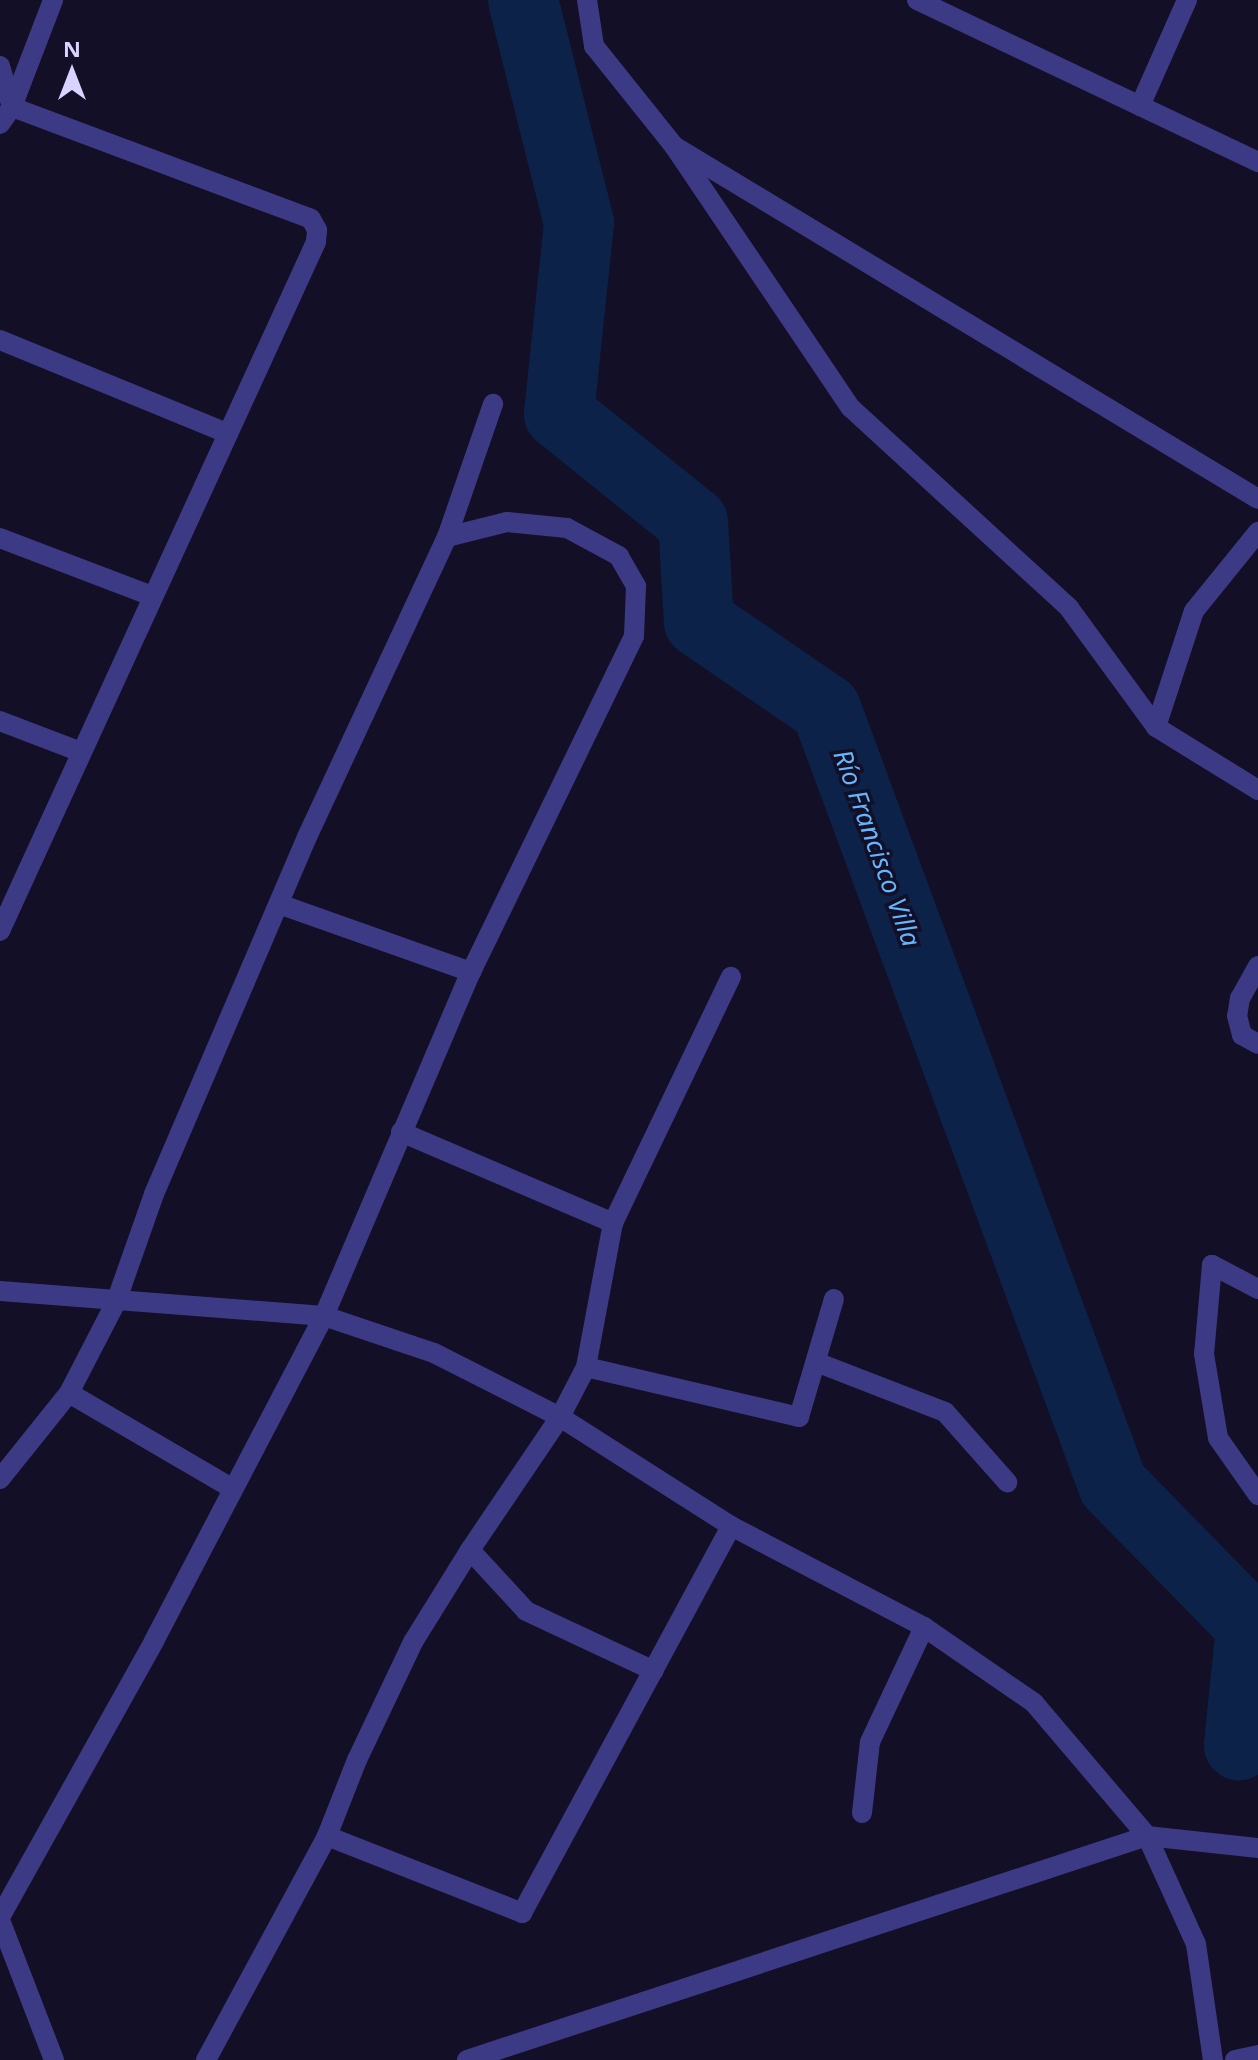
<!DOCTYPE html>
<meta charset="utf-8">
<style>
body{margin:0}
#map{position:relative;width:1258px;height:2060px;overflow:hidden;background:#130f26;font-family:"Noto Sans",sans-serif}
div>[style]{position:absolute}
.river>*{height:70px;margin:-35px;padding:0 35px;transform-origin:35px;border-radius:35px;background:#0c2248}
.minor>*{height:20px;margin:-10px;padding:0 10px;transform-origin:10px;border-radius:10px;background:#3d3a85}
span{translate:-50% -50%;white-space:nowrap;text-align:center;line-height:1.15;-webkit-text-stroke:7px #130f26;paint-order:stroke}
.water-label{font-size:26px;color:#62b6ff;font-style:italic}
.north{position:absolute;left:32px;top:32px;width:80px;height:80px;-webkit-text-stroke:6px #130f26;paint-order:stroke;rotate:0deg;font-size:22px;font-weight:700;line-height:32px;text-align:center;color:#d9d4ff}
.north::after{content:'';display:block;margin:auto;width:28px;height:36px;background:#d9d4ff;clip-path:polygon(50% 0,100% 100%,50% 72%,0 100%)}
</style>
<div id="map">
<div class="river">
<div style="left:523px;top:0;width:230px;rotate:75.9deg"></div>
<div style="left:579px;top:223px;width:192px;rotate:96deg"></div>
<div style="left:559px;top:414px;width:172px;rotate:38.9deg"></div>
<div style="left:693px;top:522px;width:100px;rotate:86.6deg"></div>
<div style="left:699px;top:622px;width:154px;rotate:34.4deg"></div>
<div style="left:826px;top:709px;width:827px;rotate:69.7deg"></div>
<div style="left:1113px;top:1485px;width:197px;rotate:45.6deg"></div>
<div style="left:1251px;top:1626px;width:120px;rotate:95.8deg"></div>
</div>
<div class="minor">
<div style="left:587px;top:0;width:47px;rotate:81.3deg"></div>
<div style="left:594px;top:46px;width:128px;rotate:51.3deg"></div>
<div style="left:674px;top:146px;width:682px;rotate:31.15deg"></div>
<div style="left:917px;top:0;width:378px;rotate:25.4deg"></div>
<div style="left:0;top:66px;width:43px;rotate:73.7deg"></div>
<div style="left:12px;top:107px;width:319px;rotate:20.5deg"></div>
<div style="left:311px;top:219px;width:13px;rotate:61deg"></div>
<div style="left:317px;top:230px;width:12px;rotate:95deg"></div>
<div style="left:316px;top:242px;width:758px;rotate:114.64deg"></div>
<div style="left:1140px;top:106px;width:116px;rotate:-66.1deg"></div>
<div style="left:0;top:124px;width:21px;rotate:-55deg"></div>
<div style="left:12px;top:107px;width:115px;rotate:-69deg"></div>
<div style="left:674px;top:146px;width:316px;rotate:56deg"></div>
<div style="left:851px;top:408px;width:296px;rotate:42.5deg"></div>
<div style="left:1069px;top:608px;width:147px;rotate:53.8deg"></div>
<div style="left:1156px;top:727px;width:120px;rotate:31.7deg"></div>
<div style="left:0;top:340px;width:245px;rotate:22.3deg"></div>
<div style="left:0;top:538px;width:163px;rotate:20.9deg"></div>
<div style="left:0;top:721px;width:87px;rotate:20.9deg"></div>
<div style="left:1156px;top:727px;width:122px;rotate:-71.9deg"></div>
<div style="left:1194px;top:611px;width:102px;rotate:-51deg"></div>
<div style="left:279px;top:904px;width:204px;rotate:19.5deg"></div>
<div style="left:1258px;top:966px;width:37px;rotate:119deg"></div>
<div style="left:1240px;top:998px;width:18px;rotate:99deg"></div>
<div style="left:1237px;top:1016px;width:20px;rotate:75deg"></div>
<div style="left:1242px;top:1035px;width:18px;rotate:29deg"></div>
<div style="left:401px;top:1132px;width:231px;rotate:23.2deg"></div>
<div style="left:1258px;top:1289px;width:52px;rotate:-152.4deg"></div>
<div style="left:1212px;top:1265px;width:89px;rotate:95.1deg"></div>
<div style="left:1204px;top:1354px;width:85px;rotate:80.5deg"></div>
<div style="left:1218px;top:1438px;width:70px;rotate:54.9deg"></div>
<div style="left:0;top:1291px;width:325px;rotate:4.4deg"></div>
<div style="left:324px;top:1316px;width:116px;rotate:18.6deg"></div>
<div style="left:434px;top:1353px;width:141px;rotate:26.9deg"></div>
<div style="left:560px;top:1417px;width:203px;rotate:32.5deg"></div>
<div style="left:731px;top:1526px;width:218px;rotate:27.6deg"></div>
<div style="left:924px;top:1627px;width:134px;rotate:34.6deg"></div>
<div style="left:1034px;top:1703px;width:175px;rotate:49.6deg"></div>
<div style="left:1147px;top:1836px;width:119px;rotate:65.6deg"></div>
<div style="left:1196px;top:1944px;width:117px;rotate:81.7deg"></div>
<div style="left:816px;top:1362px;width:138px;rotate:21.2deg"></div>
<div style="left:945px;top:1412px;width:94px;rotate:48.5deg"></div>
<div style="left:586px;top:1367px;width:219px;rotate:13.2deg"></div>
<div style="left:799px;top:1417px;width:123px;rotate:-73.5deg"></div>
<div style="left:69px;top:1393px;width:190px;rotate:30.3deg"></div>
<div style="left:0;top:1479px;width:110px;rotate:-51.3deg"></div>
<div style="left:69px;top:1393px;width:102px;rotate:-62.7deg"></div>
<div style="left:116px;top:1302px;width:114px;rotate:-70.6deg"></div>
<div style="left:154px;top:1194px;width:388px;rotate:-66.8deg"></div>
<div style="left:307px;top:837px;width:331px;rotate:-65deg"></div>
<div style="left:447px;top:537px;width:141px;rotate:-70.9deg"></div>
<div style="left:470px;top:1550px;width:83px;rotate:47.4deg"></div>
<div style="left:526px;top:1611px;width:141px;rotate:25.1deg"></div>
<div style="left:862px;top:1813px;width:71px;rotate:-83.6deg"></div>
<div style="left:870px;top:1742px;width:127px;rotate:-64.8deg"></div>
<div style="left:327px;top:1836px;width:210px;rotate:21.5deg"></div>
<div style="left:522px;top:1913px;width:440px;rotate:-61.6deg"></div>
<div style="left:0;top:1917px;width:316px;rotate:-60.8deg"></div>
<div style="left:154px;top:1641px;width:367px;rotate:-62.4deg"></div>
<div style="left:324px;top:1316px;width:374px;rotate:-66.9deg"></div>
<div style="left:471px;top:972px;width:373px;rotate:-64.1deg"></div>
<div style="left:634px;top:636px;width:50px;rotate:-87.7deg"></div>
<div style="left:636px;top:586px;width:34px;rotate:-120deg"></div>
<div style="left:619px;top:556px;width:59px;rotate:-151.7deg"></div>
<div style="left:567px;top:528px;width:60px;rotate:-174.3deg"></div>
<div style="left:507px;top:522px;width:62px;rotate:166deg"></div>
<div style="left:0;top:1920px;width:150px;rotate:68.9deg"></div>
<div style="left:206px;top:2060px;width:255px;rotate:-61.6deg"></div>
<div style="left:327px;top:1836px;width:82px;rotate:-68.5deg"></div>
<div style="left:357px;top:1760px;width:131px;rotate:-64.6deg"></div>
<div style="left:413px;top:1642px;width:108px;rotate:-58.2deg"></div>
<div style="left:470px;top:1550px;width:161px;rotate:-55.9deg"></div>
<div style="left:560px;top:1417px;width:56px;rotate:-62.5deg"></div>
<div style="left:586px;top:1367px;width:147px;rotate:-79.4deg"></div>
<div style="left:613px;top:1223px;width:273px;rotate:-64.4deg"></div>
<div style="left:467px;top:2060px;width:716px;rotate:-18.23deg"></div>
<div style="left:1147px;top:1836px;width:112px;rotate:6.2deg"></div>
<div style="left:1235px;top:2060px;width:24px;rotate:-12deg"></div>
</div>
<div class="water-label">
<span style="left:877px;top:848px;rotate:70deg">Río Francisco Villa</span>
</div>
<div class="north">N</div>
</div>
